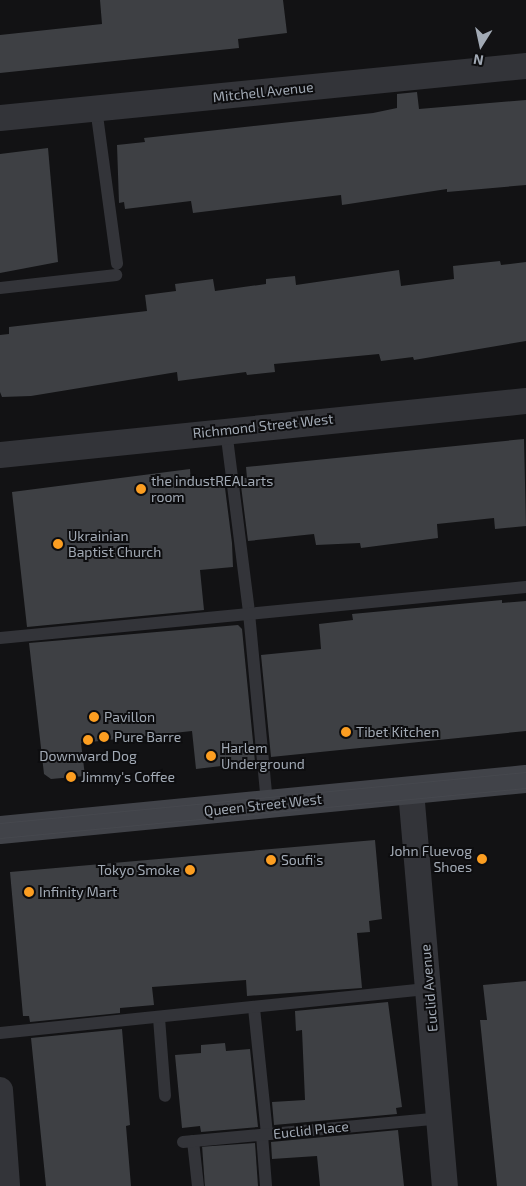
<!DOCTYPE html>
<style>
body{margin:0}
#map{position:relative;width:526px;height:1186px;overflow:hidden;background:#121214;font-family:"Exo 2",sans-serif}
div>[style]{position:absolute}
.building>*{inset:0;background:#3e4044;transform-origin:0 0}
.lane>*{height:12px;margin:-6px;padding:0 6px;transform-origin:6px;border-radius:6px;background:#333439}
.street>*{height:26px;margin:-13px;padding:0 13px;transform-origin:13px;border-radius:13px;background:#333439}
.secondary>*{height:28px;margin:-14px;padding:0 14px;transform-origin:14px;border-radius:14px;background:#414349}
.tram>*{height:1px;margin:-0.5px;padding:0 0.5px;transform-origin:0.5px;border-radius:0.5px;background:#46484e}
.dots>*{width:14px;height:14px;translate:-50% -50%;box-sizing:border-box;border:2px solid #0d0d0f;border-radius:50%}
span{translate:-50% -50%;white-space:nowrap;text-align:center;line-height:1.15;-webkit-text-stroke:4px #0d0d0f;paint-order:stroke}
.street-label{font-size:14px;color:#a2aab5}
.poi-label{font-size:14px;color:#a2aab5}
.left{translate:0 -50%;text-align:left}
.right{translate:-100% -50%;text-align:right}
.north{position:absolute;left:456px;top:20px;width:50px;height:50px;-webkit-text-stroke:4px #0d0d0f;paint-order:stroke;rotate:190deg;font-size:14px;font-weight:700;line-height:20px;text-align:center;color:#a2aab5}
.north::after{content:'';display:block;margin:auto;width:18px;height:22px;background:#a2aab5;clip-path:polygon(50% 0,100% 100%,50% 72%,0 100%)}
</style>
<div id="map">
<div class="building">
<div style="clip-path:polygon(100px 0,283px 0,287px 33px,238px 39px,239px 48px,0 73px,0 35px,102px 24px)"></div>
<div style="clip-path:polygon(417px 92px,419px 109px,526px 100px,526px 185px,447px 192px,447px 189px,342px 205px,341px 195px,193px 213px,191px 201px,125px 209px,124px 202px,119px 203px,117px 145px,145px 142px,144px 138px,373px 113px,397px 108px,397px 94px)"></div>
<div style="clip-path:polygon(48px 148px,58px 262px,0 273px,0 154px)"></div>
<div style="clip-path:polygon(500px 261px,501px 265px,526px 262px,526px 341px,414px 360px,413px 357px,381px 361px,379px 354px,274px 364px,275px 372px,247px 375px,246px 372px,178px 381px,177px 372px,31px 396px,2px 397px,0 392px,0 335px,9px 334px,9px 327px,147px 311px,145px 295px,176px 291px,175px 284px,213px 279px,215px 291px,266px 284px,266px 279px,295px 276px,296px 285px,399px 270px,401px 286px,454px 279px,453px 266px)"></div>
<div style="clip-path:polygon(524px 439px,526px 526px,495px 529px,494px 518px,437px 524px,438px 538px,361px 548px,360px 543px,316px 545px,314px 534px,248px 541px,240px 478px,247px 478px,246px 467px)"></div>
<div style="clip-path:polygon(190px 469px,191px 484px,224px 480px,232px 543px,233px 567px,200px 570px,204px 610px,27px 627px,12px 492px)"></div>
<div style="clip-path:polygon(502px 600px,502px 603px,526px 601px,526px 731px,271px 757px,261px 655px,321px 649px,319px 624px,353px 620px,352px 614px)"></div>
<div style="clip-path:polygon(238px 625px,242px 629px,255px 762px,196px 769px,192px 731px,81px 743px,85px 776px,51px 779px,44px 774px,29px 643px)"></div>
<div style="clip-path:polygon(375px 840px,382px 919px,369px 921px,370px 932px,357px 933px,362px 988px,247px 996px,246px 980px,152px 987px,154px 1005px,120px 1008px,120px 1013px,30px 1022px,29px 1016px,23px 1016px,10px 872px)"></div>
<div style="clip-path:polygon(526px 981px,526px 1186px,497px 1186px,480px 1020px,487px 1020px,483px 985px)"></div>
<div style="clip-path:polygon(388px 1002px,402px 1107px,396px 1108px,397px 1114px,274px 1125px,272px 1102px,305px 1100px,302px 1030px,296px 1031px,295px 1011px)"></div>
<div style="clip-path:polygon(122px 1029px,130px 1125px,126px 1126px,131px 1186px,46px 1186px,31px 1038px)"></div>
<div style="clip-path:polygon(225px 1043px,226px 1051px,250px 1049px,258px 1127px,201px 1132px,200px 1126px,182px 1128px,175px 1055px,201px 1053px,201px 1045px)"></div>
<div style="clip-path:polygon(398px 1130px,404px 1186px,320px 1186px,317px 1156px,272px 1159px,271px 1142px)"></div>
<div style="left:255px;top:1143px;width:43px;height:53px;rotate:86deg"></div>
</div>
<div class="lane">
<div style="left:96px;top:108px;width:157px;rotate:82.3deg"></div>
<div style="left:0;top:288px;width:117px;rotate:-6.4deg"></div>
<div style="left:226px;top:430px;width:184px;rotate:82.8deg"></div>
<div style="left:249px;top:613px;width:192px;rotate:84.6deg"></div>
<div style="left:0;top:638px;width:528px;rotate:-5.54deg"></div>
<div style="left:254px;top:1008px;width:127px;rotate:84.1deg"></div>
<div style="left:159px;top:1018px;width:78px;rotate:85.6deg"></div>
<div style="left:0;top:1033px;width:431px;rotate:-5.9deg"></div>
<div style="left:262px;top:1135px;width:51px;rotate:85.5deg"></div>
<div style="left:193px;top:1141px;width:45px;rotate:83.7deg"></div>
<div style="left:183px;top:1142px;width:258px;rotate:-5.3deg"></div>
</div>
<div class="street">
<div style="left:0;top:118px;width:529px;rotate:-5.65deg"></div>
<div style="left:0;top:455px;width:529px;rotate:-5.86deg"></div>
<div style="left:411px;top:791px;width:396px;rotate:85.1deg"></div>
<div style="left:0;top:1090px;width:96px;rotate:85.8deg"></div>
</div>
<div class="secondary">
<div style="left:0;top:830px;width:528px;rotate:-5.54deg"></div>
</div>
<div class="tram">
<div style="left:0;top:823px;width:528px;rotate:-5.54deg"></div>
<div style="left:0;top:838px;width:528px;rotate:-5.43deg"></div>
</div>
<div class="dots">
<div style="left:141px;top:489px;background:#fc9e21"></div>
<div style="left:58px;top:544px;background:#fc9e21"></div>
<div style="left:94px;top:717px;background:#fc9e21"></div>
<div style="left:346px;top:732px;background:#fc9e21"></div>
<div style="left:104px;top:737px;background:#fc9e21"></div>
<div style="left:88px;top:740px;background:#fc9e21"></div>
<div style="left:211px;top:756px;background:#fc9e21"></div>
<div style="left:71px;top:777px;background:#fc9e21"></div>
<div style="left:482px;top:859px;background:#fc9e21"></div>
<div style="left:271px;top:860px;background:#fc9e21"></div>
<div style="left:190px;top:870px;background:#fc9e21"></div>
<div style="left:29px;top:892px;background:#fc9e21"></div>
</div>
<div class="street-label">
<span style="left:263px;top:92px;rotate:-6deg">Mitchell Avenue</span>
<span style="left:263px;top:426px;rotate:-6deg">Richmond Street West</span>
<span style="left:263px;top:805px;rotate:-6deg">Queen Street West</span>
<span style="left:429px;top:988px;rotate:-95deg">Euclid Avenue</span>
<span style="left:311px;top:1130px;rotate:-6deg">Euclid Place</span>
</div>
<div class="poi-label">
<span class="left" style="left:151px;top:489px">the industREALarts<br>room</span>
<span class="left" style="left:68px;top:544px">Ukrainian<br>Baptist Church</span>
<span class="left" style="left:104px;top:717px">Pavillon</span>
<span class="left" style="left:356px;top:732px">Tibet Kitchen</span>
<span class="left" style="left:114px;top:737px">Pure Barre</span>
<span class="left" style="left:221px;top:756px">Harlem<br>Underground</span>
<span style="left:88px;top:756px">Downward Dog</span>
<span class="left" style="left:81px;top:777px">Jimmy's Coffee</span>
<span class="right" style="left:472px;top:859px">John Fluevog<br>Shoes</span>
<span class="left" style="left:281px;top:860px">Soufi's</span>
<span class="right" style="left:180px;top:870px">Tokyo Smoke</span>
<span class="left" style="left:39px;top:892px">Infinity Mart</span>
</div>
<div class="north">N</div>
</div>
